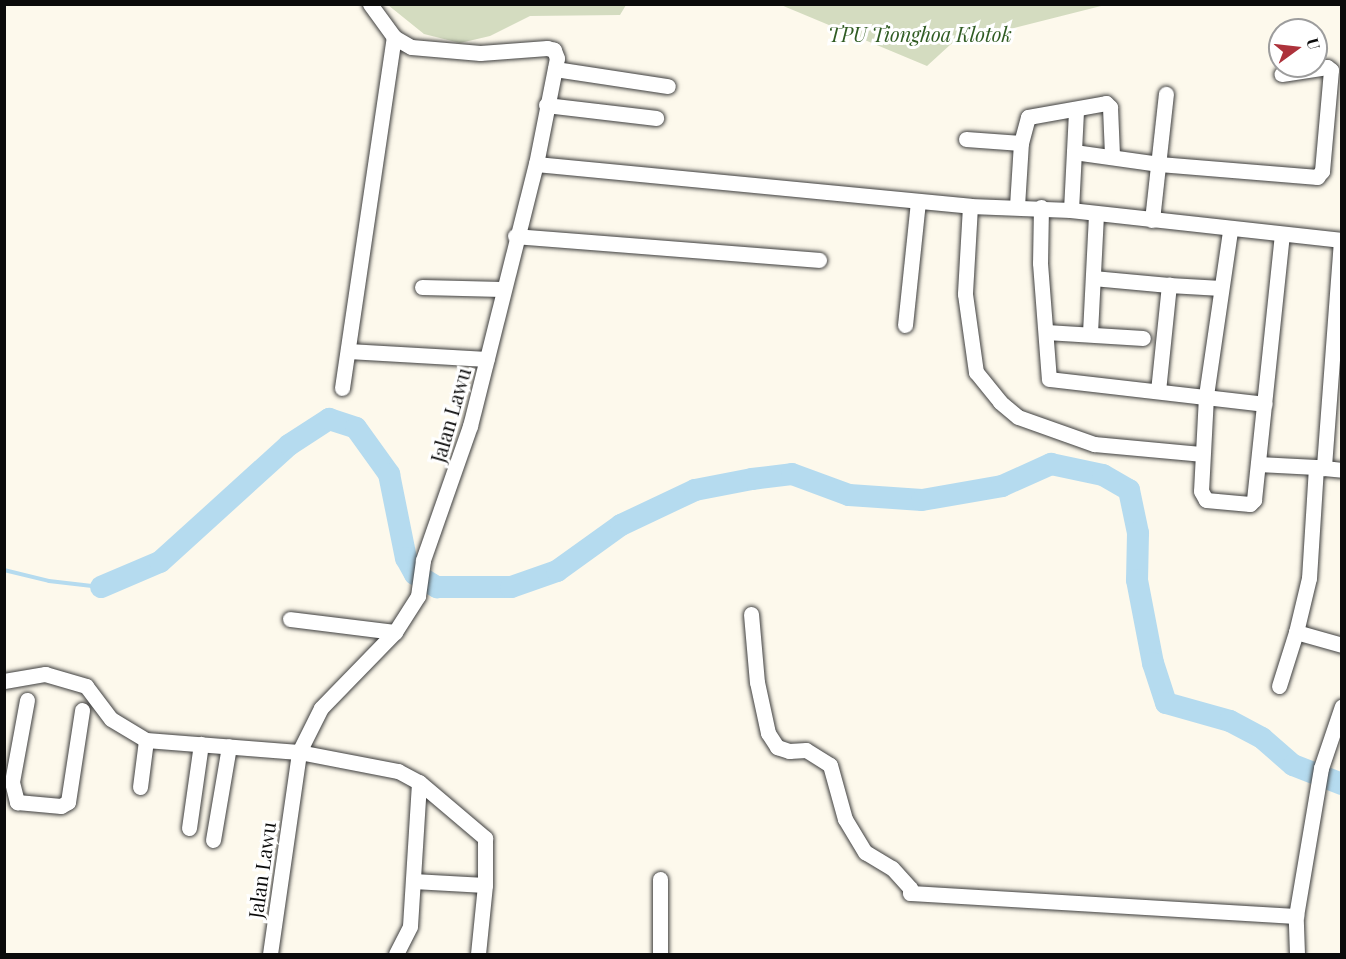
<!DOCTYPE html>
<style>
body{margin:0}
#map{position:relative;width:1346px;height:959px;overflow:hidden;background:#fdf9ec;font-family:"Playfair Display",serif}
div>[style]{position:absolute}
.cemetery>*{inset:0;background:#d4dcc0}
.stream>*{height:4px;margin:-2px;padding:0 2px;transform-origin:2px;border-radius:2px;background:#b5dbef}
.river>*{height:22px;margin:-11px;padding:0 11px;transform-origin:11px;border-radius:11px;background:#b5dbef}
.roads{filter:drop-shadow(0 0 2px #3e3e3e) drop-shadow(0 0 2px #3e3e3e)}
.minor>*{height:15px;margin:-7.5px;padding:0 7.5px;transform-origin:7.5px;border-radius:7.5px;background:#fff}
span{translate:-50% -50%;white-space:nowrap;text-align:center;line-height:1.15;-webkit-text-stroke:6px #fff;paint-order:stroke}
.park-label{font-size:20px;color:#305c23;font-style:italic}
.street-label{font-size:20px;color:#0b0b0b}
.frame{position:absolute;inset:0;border:6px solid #0b0b0b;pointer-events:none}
.north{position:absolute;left:1268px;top:18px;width:60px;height:60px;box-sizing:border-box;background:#fff;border:2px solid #9d9d9d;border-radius:50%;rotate:75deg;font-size:16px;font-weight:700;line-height:24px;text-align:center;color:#0b0b0b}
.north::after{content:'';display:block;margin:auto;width:21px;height:27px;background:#ad323b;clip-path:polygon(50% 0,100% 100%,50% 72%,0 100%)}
</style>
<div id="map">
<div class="cemetery">
<div style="clip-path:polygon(388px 5px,626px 5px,620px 15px,530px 16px,490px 36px,460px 43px,424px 34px)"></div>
<div style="clip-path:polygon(781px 5px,781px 4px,1105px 5px,951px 44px,927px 66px)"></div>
</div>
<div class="stream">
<div style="left:4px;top:570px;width:46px;rotate:13.7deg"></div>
<div style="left:49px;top:581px;width:52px;rotate:6.6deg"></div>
</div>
<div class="river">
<div style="left:101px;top:587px;width:64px;rotate:-23deg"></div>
<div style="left:160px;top:562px;width:174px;rotate:-42.2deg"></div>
<div style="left:289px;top:445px;width:48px;rotate:-33deg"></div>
<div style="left:329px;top:419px;width:28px;rotate:18deg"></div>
<div style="left:356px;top:428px;width:57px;rotate:54.3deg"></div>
<div style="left:389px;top:474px;width:86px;rotate:78.6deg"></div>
<div style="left:406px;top:558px;width:18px;rotate:61deg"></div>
<div style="left:415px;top:574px;width:26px;rotate:31deg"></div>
<div style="left:437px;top:587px;width:74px"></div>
<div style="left:511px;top:587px;width:49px;rotate:-19.2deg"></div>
<div style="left:557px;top:571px;width:79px;rotate:-35.7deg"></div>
<div style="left:621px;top:525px;width:82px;rotate:-25.3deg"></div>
<div style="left:695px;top:490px;width:58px;rotate:-10.9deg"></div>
<div style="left:752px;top:479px;width:40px;rotate:-7.1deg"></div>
<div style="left:792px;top:474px;width:61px;rotate:20.2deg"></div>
<div style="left:849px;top:495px;width:73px;rotate:3.9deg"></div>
<div style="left:922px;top:500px;width:81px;rotate:-9.9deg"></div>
<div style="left:1002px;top:486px;width:54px;rotate:-24.2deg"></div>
<div style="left:1051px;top:464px;width:53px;rotate:11.9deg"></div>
<div style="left:1103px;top:475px;width:30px;rotate:30deg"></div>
<div style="left:1129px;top:490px;width:44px;rotate:78.2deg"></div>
<div style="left:1138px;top:533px;width:47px;rotate:91.2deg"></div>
<div style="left:1137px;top:580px;width:85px;rotate:79.1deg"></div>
<div style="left:1153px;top:663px;width:42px;rotate:72deg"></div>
<div style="left:1166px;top:703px;width:66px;rotate:15.7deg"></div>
<div style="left:1230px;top:721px;width:36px;rotate:28deg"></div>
<div style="left:1262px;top:738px;width:41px;rotate:41.1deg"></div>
<div style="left:1293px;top:765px;width:53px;rotate:21.2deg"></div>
</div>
<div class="roads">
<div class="minor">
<div style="left:555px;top:69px;width:114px;rotate:8.6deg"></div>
<div style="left:546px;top:105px;width:111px;rotate:6.7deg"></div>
<div style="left:966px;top:139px;width:55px;rotate:4.2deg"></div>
<div style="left:1074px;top:152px;width:86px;rotate:8deg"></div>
<div style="left:1159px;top:164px;width:159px;rotate:4.7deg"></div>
<div style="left:1317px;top:177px;width:8px;rotate:-50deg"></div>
<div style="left:1322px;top:171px;width:101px;rotate:-84.9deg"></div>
<div style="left:1331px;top:70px;width:5px;rotate:-143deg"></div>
<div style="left:1327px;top:67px;width:46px;rotate:171.2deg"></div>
<div style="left:536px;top:164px;width:436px;rotate:5.5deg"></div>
<div style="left:970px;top:206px;width:101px;rotate:2.3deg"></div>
<div style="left:1071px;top:210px;width:272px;rotate:6.3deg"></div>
<div style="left:1341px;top:240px;width:229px;rotate:94.3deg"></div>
<div style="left:1324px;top:468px;width:8px;rotate:-173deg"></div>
<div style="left:1316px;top:467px;width:111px;rotate:93.6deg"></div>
<div style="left:1309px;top:578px;width:56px;rotate:103.5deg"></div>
<div style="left:1296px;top:632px;width:48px;rotate:15.8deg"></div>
<div style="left:970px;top:206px;width:88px;rotate:93.3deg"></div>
<div style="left:965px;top:294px;width:79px;rotate:82deg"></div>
<div style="left:976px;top:372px;width:38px;rotate:51deg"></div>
<div style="left:1000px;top:402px;width:23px;rotate:40deg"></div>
<div style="left:1018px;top:417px;width:81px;rotate:19.6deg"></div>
<div style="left:1094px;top:444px;width:107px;rotate:5.3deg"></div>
<div style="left:1017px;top:206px;width:63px;rotate:-86.4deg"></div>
<div style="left:1021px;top:143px;width:27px;rotate:-75deg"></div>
<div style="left:1028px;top:117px;width:79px;rotate:-10.2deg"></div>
<div style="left:1106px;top:103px;width:6px;rotate:45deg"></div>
<div style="left:1110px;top:107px;width:48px;rotate:87.6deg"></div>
<div style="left:1041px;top:207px;width:56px;rotate:91deg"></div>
<div style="left:1040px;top:263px;width:116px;rotate:85.6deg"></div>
<div style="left:1049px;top:379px;width:217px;rotate:6.6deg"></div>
<div style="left:1071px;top:210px;width:100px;rotate:-87.1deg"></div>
<div style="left:1152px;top:220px;width:127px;rotate:-83.7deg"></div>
<div style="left:1230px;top:231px;width:167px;rotate:98.3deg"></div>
<div style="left:1206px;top:396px;width:95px;rotate:93deg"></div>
<div style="left:1201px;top:491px;width:10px;rotate:61deg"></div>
<div style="left:1206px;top:500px;width:44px;rotate:5.2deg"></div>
<div style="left:1250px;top:504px;width:6px;rotate:-45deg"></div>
<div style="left:1254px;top:500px;width:267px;rotate:-84deg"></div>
<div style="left:515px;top:236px;width:305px;rotate:4.5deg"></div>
<div style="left:1093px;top:278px;width:76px;rotate:5.3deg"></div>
<div style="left:422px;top:287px;width:80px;rotate:1.4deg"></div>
<div style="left:905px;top:325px;width:124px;rotate:-84deg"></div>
<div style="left:1046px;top:332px;width:97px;rotate:3.5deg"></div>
<div style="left:1090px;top:333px;width:119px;rotate:-87.1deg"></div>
<div style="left:348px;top:351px;width:139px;rotate:3.3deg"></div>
<div style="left:342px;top:388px;width:355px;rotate:-81.6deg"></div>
<div style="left:1158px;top:391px;width:107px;rotate:-84.1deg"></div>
<div style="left:1169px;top:285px;width:52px;rotate:3.3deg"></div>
<div style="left:1258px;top:464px;width:58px;rotate:3deg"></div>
<div style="left:1324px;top:468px;width:18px;rotate:6deg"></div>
<div style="left:751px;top:614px;width:68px;rotate:85deg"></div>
<div style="left:757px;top:682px;width:52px;rotate:77.8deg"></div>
<div style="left:768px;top:733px;width:17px;rotate:57deg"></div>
<div style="left:777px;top:747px;width:13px;rotate:18deg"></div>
<div style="left:789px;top:751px;width:17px;rotate:-3deg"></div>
<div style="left:806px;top:750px;width:28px;rotate:32deg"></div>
<div style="left:830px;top:765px;width:56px;rotate:74.5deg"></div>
<div style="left:845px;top:819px;width:39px;rotate:59deg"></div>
<div style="left:865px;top:852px;width:31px;rotate:31deg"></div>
<div style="left:892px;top:868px;width:27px;rotate:48deg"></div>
<div style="left:910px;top:888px;width:5px;rotate:90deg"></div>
<div style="left:910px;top:893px;width:387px;rotate:3.4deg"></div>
<div style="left:290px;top:619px;width:106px;rotate:7.1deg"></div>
<div style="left:4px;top:681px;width:42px;rotate:-9.7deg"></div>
<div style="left:45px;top:674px;width:43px;rotate:16.3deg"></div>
<div style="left:86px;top:686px;width:41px;rotate:52.9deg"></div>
<div style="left:111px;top:719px;width:41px;rotate:31deg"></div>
<div style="left:1279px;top:686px;width:57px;rotate:-72.5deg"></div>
<div style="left:27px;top:700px;width:83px;rotate:100.4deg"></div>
<div style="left:12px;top:782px;width:21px;rotate:76deg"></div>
<div style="left:17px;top:802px;width:44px;rotate:5.2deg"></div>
<div style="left:61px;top:806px;width:8px;rotate:-30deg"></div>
<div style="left:68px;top:802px;width:93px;rotate:-81.3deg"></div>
<div style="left:140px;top:787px;width:47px;rotate:-82.7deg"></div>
<div style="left:146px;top:740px;width:153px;rotate:4.5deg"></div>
<div style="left:299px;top:752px;width:101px;rotate:10.9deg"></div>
<div style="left:398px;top:771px;width:24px;rotate:28deg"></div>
<div style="left:419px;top:782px;width:87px;rotate:40.3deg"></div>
<div style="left:485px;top:838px;width:47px;rotate:90deg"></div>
<div style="left:485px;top:885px;width:69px;rotate:95.8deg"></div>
<div style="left:189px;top:828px;width:85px;rotate:-81.9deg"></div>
<div style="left:213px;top:840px;width:95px;rotate:-80.3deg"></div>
<div style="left:660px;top:879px;width:75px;rotate:90deg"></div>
<div style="left:413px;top:881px;width:72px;rotate:3.2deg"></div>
<div style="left:270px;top:954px;width:204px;rotate:-81.8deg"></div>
<div style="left:299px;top:752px;width:49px;rotate:-63.4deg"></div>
<div style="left:321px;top:708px;width:106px;rotate:-45.8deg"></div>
<div style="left:395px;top:632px;width:43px;rotate:-57.4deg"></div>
<div style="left:418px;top:596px;width:36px;rotate:-82deg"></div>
<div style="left:423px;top:560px;width:142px;rotate:-70.7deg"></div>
<div style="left:470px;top:426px;width:270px;rotate:-75.9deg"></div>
<div style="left:536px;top:164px;width:108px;rotate:-78.8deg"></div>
<div style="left:557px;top:58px;width:9px;rotate:-111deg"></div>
<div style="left:554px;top:50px;width:7px;rotate:-164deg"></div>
<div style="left:547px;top:48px;width:67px;rotate:175.7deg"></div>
<div style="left:480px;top:53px;width:69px;rotate:-175deg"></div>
<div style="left:411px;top:47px;width:20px;rotate:-150deg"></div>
<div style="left:394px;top:37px;width:41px;rotate:-126deg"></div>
<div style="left:396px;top:954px;width:31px;rotate:-63deg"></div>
<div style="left:410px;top:926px;width:144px;rotate:-86.4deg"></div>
<div style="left:1297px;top:954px;width:38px;rotate:-92deg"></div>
<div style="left:1296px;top:916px;width:150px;rotate:-80.4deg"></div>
<div style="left:1321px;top:768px;width:65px;rotate:-71.3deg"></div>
</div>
</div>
<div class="park-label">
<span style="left:920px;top:33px">TPU Tionghoa Klotok</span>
</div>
<div class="street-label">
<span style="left:450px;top:415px;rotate:-74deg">Jalan Lawu</span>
<span style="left:261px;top:870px;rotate:-82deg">Jalan Lawu</span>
</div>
<div class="frame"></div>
<div class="north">U</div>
</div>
